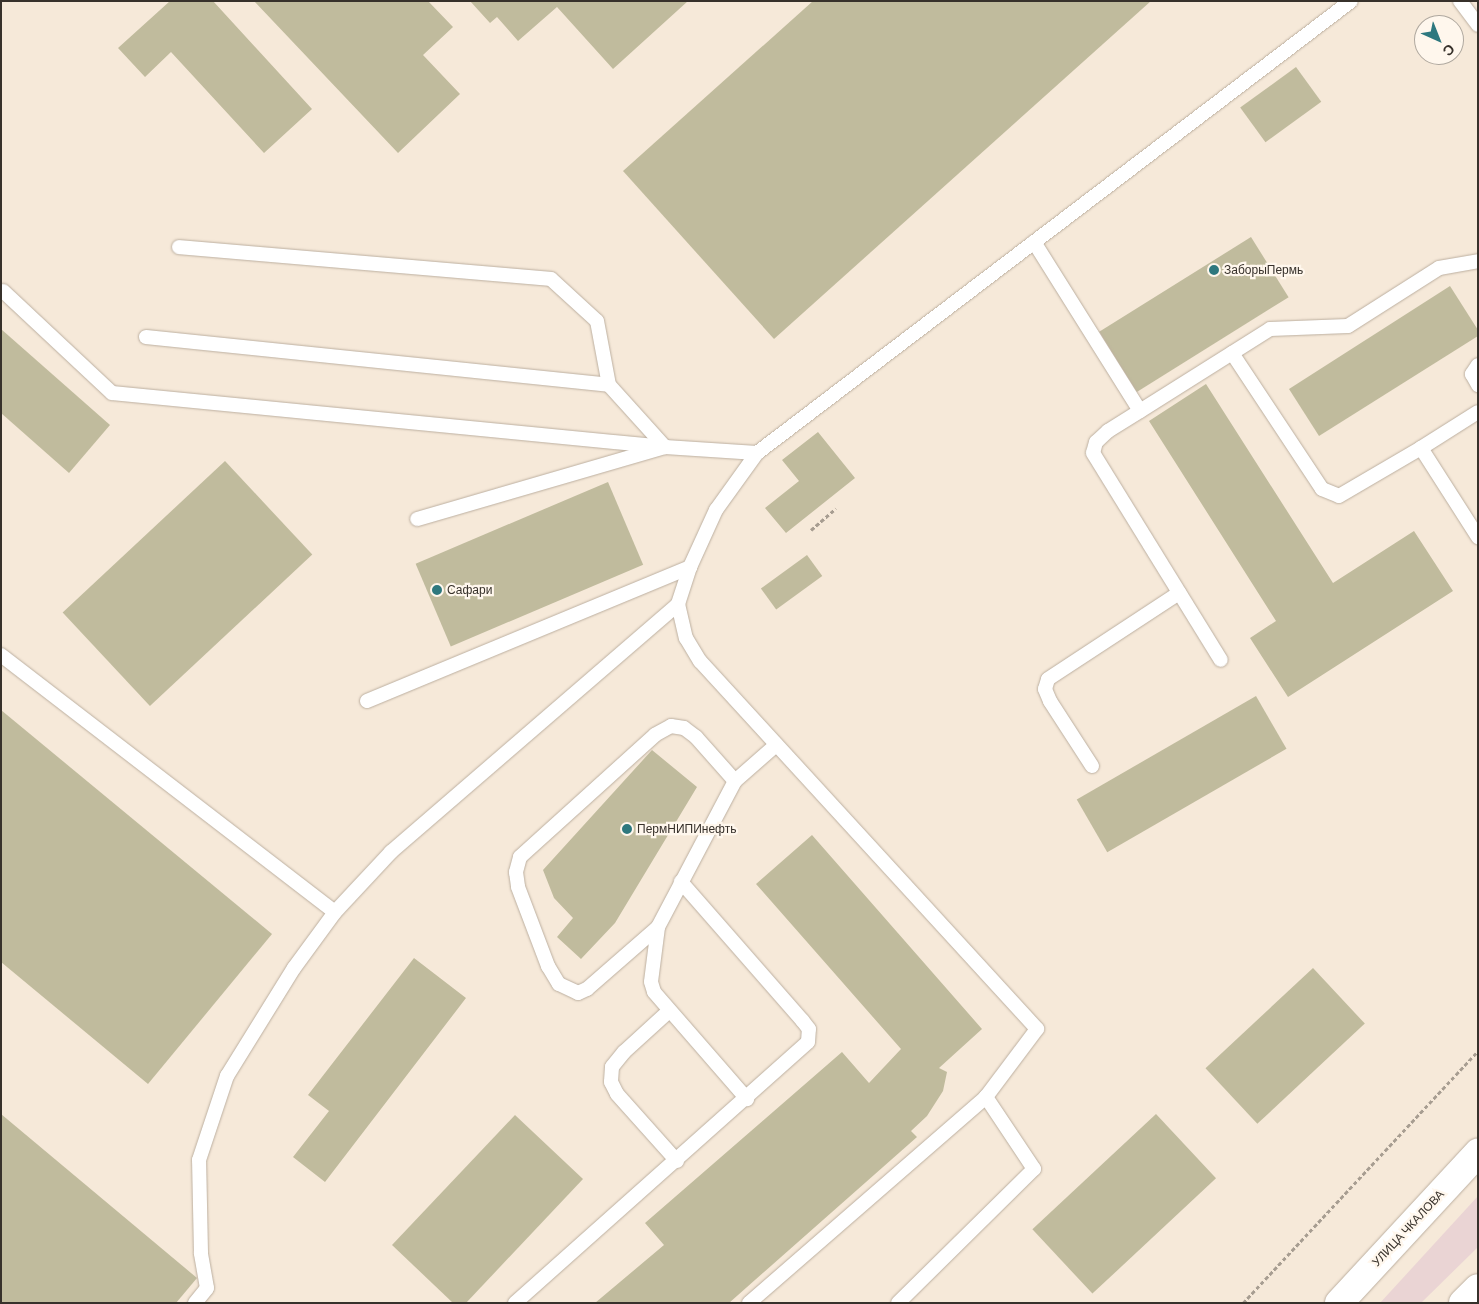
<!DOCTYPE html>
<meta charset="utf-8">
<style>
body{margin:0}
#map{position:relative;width:1479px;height:1304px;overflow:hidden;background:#f6e9d9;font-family:Barlow,sans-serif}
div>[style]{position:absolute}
.green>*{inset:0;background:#ead4d4}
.building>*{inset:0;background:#c0bb9d;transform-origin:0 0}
.path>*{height:3px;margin-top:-1.5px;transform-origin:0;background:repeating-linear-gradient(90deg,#a79d91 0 4px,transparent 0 6.5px)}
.roads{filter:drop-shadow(0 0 1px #bcafa0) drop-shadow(0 0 1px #bcafa0)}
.service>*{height:14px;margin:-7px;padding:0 7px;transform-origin:7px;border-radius:7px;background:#fff}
.primary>*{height:28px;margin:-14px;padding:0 14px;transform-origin:14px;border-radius:14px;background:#fff}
.dots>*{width:14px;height:14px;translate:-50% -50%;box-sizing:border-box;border:2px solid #fff7ed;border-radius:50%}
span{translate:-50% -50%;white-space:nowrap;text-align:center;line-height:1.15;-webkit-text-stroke:4.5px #fff7ed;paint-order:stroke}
.poi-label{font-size:12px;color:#37312b}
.left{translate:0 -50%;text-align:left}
.street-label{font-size:12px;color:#37312b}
.frame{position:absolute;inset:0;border:2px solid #37312b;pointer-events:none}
.north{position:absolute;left:1414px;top:15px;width:50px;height:50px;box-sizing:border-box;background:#fff7ed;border:1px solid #afa89f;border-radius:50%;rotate:136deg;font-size:14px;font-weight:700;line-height:20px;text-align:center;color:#37312b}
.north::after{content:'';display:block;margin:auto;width:18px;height:22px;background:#2e787e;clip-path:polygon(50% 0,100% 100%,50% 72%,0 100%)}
</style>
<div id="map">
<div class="green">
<div style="clip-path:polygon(1478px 1196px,1478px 1247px,1421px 1303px,1380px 1303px)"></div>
</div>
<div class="building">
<div style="clip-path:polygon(170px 1px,213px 1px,312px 109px,264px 153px,171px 52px,145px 77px,118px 48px)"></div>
<div style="clip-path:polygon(254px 1px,428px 1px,453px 27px,423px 55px,460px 94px,398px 153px)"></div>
<div style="clip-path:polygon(470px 1px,688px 1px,613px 69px,557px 7px,518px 41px,497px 17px,490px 23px)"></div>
<div style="clip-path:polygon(813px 1px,1151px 1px,774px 339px,623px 171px)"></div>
<div style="left:1296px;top:67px;width:43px;height:69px;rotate:54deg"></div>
<div style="left:1251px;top:237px;width:71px;height:179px;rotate:58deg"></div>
<div style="clip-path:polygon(1450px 286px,1478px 330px,1478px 336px,1319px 436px,1289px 389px)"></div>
<div style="clip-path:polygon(1px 329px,110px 425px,69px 473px,1px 413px)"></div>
<div style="clip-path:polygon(1206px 384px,1333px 583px,1414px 531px,1453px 591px,1288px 697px,1250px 638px,1276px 621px,1149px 421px)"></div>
<div style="clip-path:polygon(818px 432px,855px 478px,786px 533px,765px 508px,799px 481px,782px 460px)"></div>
<div style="left:225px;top:461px;width:128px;height:222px;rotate:47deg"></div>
<div style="left:608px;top:482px;width:90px;height:209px;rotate:67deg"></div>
<div style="left:807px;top:555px;width:26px;height:57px;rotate:54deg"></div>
<div style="left:1256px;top:696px;width:61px;height:207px;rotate:60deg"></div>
<div style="clip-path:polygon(1px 710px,272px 934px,148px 1084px,1px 962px)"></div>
<div style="clip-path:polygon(652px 750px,697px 787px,615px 923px,581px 959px,557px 937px,573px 918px,554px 898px,543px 870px)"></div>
<div style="clip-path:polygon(812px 835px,982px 1029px,939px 1068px,947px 1072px,943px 1091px,927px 1116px,911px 1131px,917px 1137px,729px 1303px,595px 1303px,664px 1245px,645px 1223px,842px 1052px,869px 1083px,901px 1049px,756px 884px)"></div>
<div style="clip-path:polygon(414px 958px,466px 998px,325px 1182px,293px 1157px,329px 1111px,308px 1095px)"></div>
<div style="left:1313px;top:968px;width:76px;height:147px;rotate:47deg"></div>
<div style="clip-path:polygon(1px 1114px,197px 1278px,176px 1303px,1px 1303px)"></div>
<div style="left:1156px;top:1114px;width:88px;height:169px;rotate:47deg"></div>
<div style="clip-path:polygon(515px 1115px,583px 1179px,466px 1303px,453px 1303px,392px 1245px)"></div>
</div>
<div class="path">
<div style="left:811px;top:530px;width:33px;rotate:-41deg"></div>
<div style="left:1243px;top:1303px;width:345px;rotate:-47deg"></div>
</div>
<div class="roads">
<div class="service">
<div style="left:1460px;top:1px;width:30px;rotate:53deg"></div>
<div style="left:1034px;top:242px;width:199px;rotate:57.9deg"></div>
<div style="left:1140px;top:411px;width:154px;rotate:-32.2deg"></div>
<div style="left:1270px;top:329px;width:78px;rotate:-2.2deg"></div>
<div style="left:1348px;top:326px;width:108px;rotate:-32.5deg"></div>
<div style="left:1439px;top:268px;width:40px;rotate:-10deg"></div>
<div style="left:179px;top:247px;width:373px;rotate:4.9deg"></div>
<div style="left:551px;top:279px;width:62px;rotate:42.4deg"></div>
<div style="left:597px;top:321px;width:65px;rotate:79.4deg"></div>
<div style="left:3px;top:291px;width:149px;rotate:43.1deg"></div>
<div style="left:112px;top:393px;width:556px;rotate:5.58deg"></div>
<div style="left:665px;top:447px;width:92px;rotate:3.7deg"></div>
<div style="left:146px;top:337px;width:465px;rotate:5.9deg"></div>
<div style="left:609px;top:385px;width:84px;rotate:47.9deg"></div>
<div style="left:665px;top:447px;width:258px;rotate:163.8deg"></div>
<div style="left:1232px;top:353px;width:163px;rotate:56.5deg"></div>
<div style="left:1322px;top:489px;width:18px;rotate:22deg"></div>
<div style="left:1339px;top:496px;width:95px;rotate:-30.3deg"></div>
<div style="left:1421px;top:448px;width:106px;rotate:57.4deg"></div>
<div style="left:1478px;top:365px;width:11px;rotate:124deg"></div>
<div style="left:1472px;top:374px;width:13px;rotate:61deg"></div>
<div style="left:1140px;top:411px;width:38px;rotate:148deg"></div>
<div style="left:1108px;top:431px;width:16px;rotate:137deg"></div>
<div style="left:1096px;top:442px;width:11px;rotate:105deg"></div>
<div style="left:1093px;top:453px;width:243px;rotate:58.3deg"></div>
<div style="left:1421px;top:448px;width:67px;rotate:-32.3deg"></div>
<div style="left:678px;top:604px;width:35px;rotate:77deg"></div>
<div style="left:686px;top:638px;width:27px;rotate:59deg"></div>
<div style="left:700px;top:661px;width:499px;rotate:47.5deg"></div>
<div style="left:1037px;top:1029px;width:85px;rotate:126.9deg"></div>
<div style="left:986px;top:1097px;width:314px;rotate:139deg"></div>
<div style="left:1px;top:655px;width:421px;rotate:37.6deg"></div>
<div style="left:367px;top:701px;width:350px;rotate:-22.5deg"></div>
<div style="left:1092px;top:766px;width:77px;rotate:-122.9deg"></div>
<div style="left:1050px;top:701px;width:13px;rotate:-113deg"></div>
<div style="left:1045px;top:689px;width:10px;rotate:-73deg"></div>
<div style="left:1048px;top:679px;width:157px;rotate:-33.3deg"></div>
<div style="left:735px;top:781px;width:59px;rotate:-131.6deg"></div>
<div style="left:696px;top:737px;width:15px;rotate:-143deg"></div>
<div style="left:684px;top:728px;width:13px;rotate:-171deg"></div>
<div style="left:671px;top:726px;width:18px;rotate:151deg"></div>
<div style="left:655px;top:735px;width:182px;rotate:137.9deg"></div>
<div style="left:520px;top:857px;width:16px;rotate:105deg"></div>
<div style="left:516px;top:872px;width:15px;rotate:82deg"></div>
<div style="left:518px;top:887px;width:85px;rotate:69.2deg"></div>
<div style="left:548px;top:966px;width:21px;rotate:59deg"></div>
<div style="left:559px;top:984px;width:21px;rotate:25deg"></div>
<div style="left:578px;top:993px;width:10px;rotate:-24deg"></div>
<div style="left:587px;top:989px;width:94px;rotate:-41.1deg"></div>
<div style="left:658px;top:927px;width:165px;rotate:-62.2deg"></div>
<div style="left:735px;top:781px;width:55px;rotate:-41.3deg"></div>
<div style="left:658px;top:927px;width:55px;rotate:97.3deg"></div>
<div style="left:651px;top:982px;width:10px;rotate:73deg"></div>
<div style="left:654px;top:992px;width:142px;rotate:49deg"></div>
<div style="left:669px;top:1011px;width:61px;rotate:137.7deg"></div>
<div style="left:624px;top:1052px;width:19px;rotate:129deg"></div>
<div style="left:612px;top:1067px;width:15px;rotate:94deg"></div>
<div style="left:611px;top:1082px;width:13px;rotate:63deg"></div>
<div style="left:617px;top:1094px;width:90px;rotate:48.2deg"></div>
<div style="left:195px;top:1303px;width:19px;rotate:-51deg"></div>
<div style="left:207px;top:1288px;width:36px;rotate:-100deg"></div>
<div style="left:201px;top:1253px;width:93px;rotate:-91.2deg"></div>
<div style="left:199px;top:1160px;width:89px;rotate:-71.6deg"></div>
<div style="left:227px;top:1076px;width:127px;rotate:-58.2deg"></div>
<div style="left:294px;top:968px;width:69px;rotate:-53.8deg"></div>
<div style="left:335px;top:912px;width:82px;rotate:-47deg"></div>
<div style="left:391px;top:852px;width:379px;rotate:-40.8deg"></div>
<div style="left:678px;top:604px;width:39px;rotate:-72deg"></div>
<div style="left:690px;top:567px;width:63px;rotate:-65.5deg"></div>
<div style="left:716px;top:510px;width:70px;rotate:-54.3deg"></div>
<div style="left:757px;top:453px;width:746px;rotate:-37.27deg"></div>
<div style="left:515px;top:1303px;width:392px;rotate:-41.7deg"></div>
<div style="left:808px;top:1042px;width:13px;rotate:-86deg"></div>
<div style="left:809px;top:1029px;width:11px;rotate:-128deg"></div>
<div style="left:802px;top:1020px;width:184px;rotate:-131.2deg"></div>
<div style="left:898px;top:1303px;width:191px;rotate:-44.6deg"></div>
<div style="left:1034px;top:1169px;width:87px;rotate:-123.7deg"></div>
</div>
<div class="primary">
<div style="left:1339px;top:1303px;width:205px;rotate:-47.2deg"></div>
<div style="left:1463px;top:1303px;width:21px;rotate:-45deg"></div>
</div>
</div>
<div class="dots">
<div style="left:1214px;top:270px;background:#2e787e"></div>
<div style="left:437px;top:590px;background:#2e787e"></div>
<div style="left:627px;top:829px;background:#2e787e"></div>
</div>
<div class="poi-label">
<span class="left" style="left:1224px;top:270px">ЗаборыПермь</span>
<span class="left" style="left:447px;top:590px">Сафари</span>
<span class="left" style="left:637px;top:829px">ПермНИПИнефть</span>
</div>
<div class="street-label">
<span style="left:1408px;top:1228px;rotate:-47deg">УЛИЦА ЧКАЛОВА</span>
</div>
<div class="frame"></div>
<div class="north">С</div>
</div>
